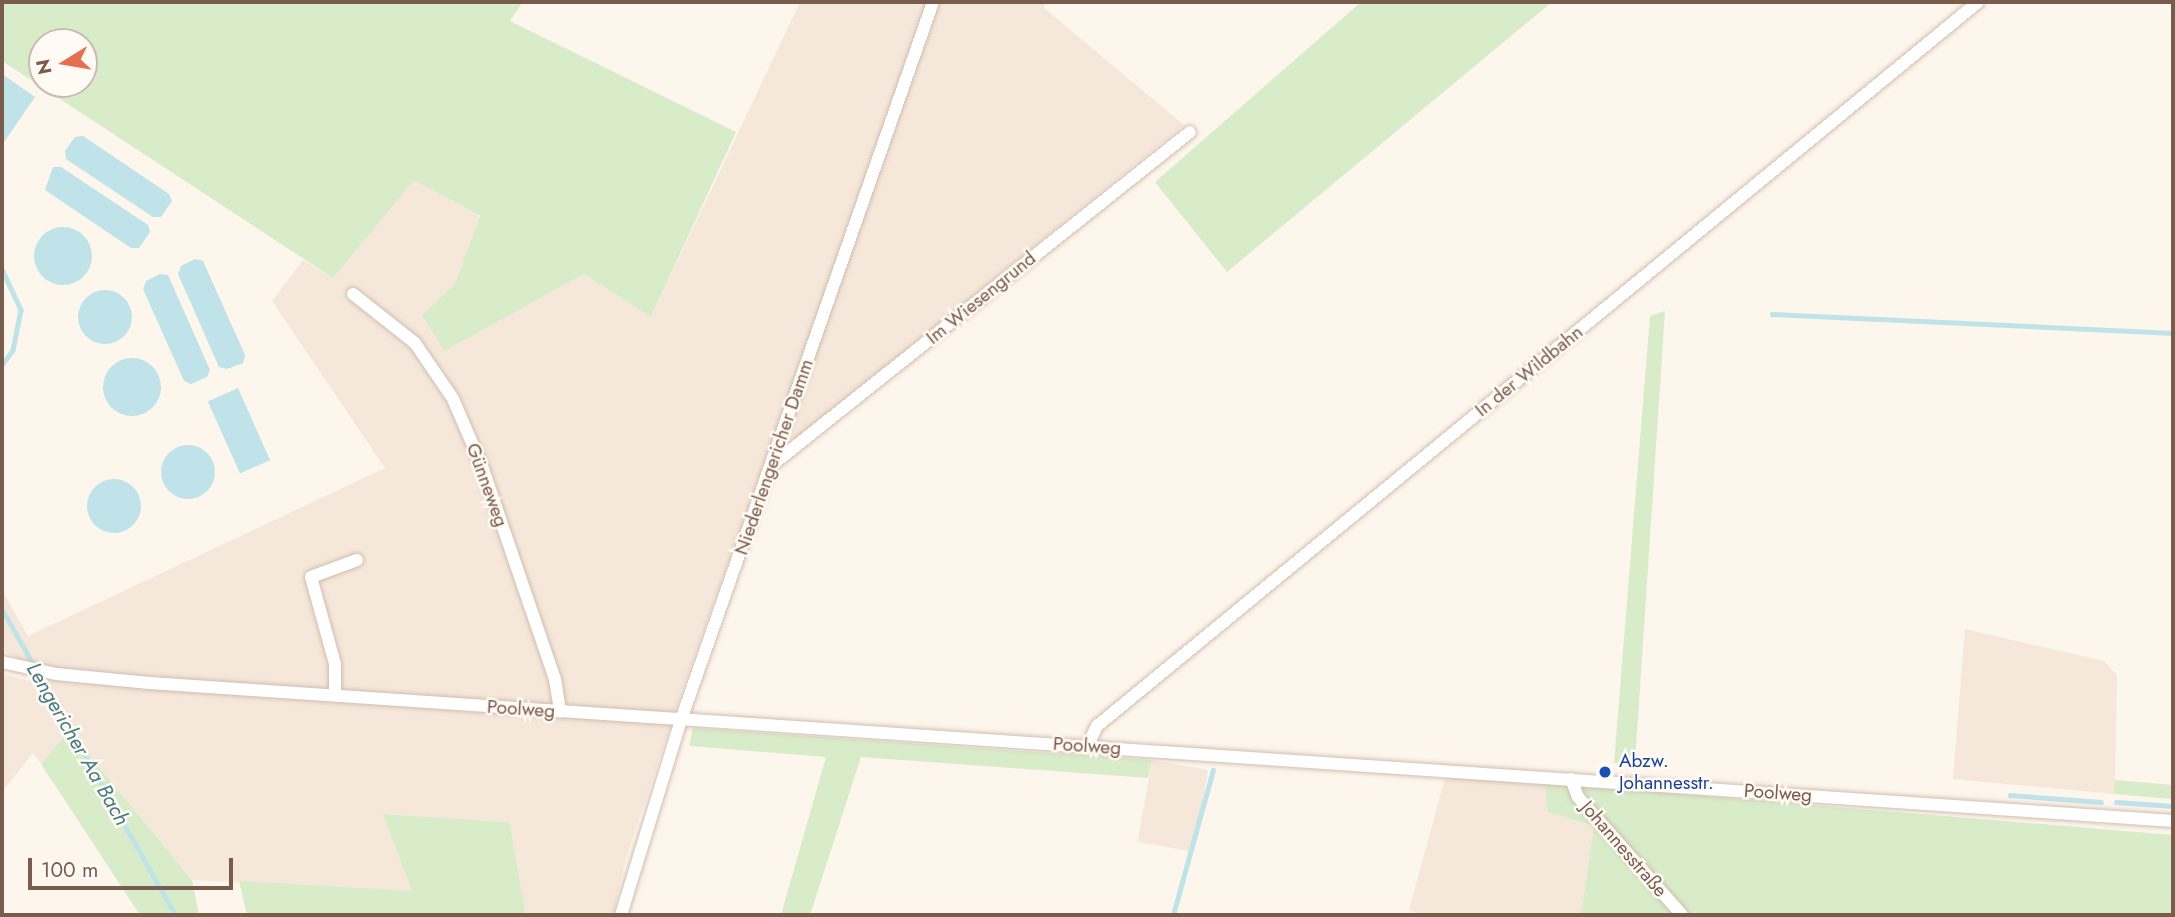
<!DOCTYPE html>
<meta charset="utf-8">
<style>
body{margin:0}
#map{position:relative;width:2175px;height:917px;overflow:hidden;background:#fdf6ec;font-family:Jost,sans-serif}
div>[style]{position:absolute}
.residential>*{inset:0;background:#f5e8da;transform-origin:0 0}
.green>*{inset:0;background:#d8ecc9;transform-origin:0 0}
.water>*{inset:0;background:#bfe3e8;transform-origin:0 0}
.round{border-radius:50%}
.stream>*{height:4.5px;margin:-2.25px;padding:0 2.25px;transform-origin:2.25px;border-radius:2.25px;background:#bfe3e8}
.roads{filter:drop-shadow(0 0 2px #d1beb0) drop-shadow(0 0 2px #d1beb0)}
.minor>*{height:12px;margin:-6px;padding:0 6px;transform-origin:6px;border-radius:6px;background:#fff}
.dots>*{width:19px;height:19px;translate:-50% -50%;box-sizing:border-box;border:4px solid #fffaf3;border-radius:50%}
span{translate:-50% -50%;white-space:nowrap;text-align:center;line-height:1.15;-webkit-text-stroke:5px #fffaf3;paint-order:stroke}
.street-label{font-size:19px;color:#7a5c4d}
.transit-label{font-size:19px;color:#164399}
.left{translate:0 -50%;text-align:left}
.water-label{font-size:21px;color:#437c86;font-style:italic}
.frame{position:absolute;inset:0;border:4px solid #7a5c4d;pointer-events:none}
.north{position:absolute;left:28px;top:28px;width:70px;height:70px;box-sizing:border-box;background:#fffaf3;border:2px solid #cabbb1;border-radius:50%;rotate:259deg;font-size:19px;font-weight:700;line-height:28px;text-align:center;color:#7a5c4d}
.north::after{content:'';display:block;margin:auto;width:24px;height:32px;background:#e76f51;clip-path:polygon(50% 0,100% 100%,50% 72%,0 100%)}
.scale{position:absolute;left:28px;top:858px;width:205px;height:32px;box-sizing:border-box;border:4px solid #7a5c4d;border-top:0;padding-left:9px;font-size:21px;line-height:24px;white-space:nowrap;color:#7a5c4d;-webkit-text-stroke:5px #fffaf3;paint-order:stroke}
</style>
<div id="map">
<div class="residential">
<div style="clip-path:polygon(800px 2px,1046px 2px,1044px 8px,1184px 125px,795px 440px,775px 433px,683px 688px,626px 858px,613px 915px,526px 915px,508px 822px,384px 814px,412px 891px,192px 880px,69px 731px,41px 764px,33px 753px,2px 792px,2px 674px,34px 682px,15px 656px,2px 651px,2px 590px,28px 636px,385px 468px,272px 301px,303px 260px,333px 278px,414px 179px,480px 217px,455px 284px,422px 315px,444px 350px,584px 274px,651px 317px)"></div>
<div style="clip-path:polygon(1965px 629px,2104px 661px,2117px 675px,2115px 794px,1953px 779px)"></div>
<div style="left:1152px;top:760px;width:57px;height:83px;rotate:10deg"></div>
<div style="clip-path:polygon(1445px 778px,1544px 783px,1548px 812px,1594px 826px,1581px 915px,1423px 915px,1409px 910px)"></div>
</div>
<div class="green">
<div style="clip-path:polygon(evenodd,2px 2px,523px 2px,510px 21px,736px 132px,651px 317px,584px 274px,444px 351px,422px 315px,455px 284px,480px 216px,414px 180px,333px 278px,2px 61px,2px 2px,84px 42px,84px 84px,42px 84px,42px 42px,84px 42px)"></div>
<div style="clip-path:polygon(1361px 2px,1552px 2px,1227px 272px,1155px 182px)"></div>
<div style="clip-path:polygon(1665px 311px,1635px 763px,1614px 763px,1650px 316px)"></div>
<div style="clip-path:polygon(693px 728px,1152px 760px,1148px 778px,861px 757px,810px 915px,781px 915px,826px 757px,689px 746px)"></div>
<div style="clip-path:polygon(69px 731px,192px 880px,199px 915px,140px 915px,41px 764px)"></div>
<div style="left:2115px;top:780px;width:58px;height:14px;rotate:5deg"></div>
<div style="clip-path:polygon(1544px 783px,2173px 835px,2173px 915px,1581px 915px,1594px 826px,1548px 812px)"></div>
<div style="clip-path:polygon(383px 814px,509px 822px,526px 915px,247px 915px,239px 881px,412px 891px)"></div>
</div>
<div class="water">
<div style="clip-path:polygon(2px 74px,35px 97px,2px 145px)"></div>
<div style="clip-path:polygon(83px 136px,169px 194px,172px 201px,161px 217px,153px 217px,66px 159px,65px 151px,75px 137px)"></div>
<div style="clip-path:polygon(53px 167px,61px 167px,148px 225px,150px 232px,139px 248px,131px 248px,45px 190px)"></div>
<div class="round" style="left:34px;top:227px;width:58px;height:58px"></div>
<div style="clip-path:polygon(195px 259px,203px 261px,245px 355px,243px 363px,227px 369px,219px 367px,178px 274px,181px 266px)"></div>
<div style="clip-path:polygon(160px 274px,168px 275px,210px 370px,207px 377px,191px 384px,184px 381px,143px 289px,146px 281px)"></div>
<div class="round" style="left:78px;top:290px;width:54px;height:54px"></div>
<div class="round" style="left:103px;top:358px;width:58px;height:58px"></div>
<div style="left:238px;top:388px;width:79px;height:33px;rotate:66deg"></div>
<div class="round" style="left:161px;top:445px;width:54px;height:54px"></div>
<div class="round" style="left:87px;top:479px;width:54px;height:54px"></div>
</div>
<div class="stream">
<div style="left:2px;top:269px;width:45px;rotate:65.1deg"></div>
<div style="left:21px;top:310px;width:41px;rotate:101.3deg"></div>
<div style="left:13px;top:350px;width:19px;rotate:125deg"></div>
<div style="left:1772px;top:314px;width:401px;rotate:2.7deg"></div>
<div style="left:2px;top:609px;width:352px;rotate:60.4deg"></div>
<div style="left:2010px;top:795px;width:91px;rotate:4.4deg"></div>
<div style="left:2116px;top:802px;width:57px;rotate:4deg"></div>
<div style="left:1173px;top:915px;width:150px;rotate:-74.6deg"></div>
</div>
<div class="roads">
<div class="minor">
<div style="left:353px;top:294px;width:79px;rotate:38.3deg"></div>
<div style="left:415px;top:343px;width:68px;rotate:55.8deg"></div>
<div style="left:453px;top:399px;width:73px;rotate:66.6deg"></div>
<div style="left:482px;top:466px;width:225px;rotate:71.1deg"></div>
<div style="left:555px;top:679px;width:33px;rotate:81deg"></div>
<div style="left:772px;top:465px;width:534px;rotate:-38.54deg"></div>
<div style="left:2px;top:662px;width:55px;rotate:12.5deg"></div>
<div style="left:56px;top:674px;width:94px;rotate:5.5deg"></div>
<div style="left:150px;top:683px;width:2028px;rotate:3.9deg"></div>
<div style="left:335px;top:695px;width:31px;rotate:-90deg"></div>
<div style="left:335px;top:664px;width:90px;rotate:-105.4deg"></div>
<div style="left:311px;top:577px;width:49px;rotate:-20.3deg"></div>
<div style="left:1088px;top:745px;width:21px;rotate:-65deg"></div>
<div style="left:1097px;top:726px;width:1140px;rotate:-39.41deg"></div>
<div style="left:1571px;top:779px;width:19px;rotate:69deg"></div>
<div style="left:1578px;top:797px;width:157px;rotate:48.6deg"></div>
<div style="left:621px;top:915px;width:204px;rotate:-72.9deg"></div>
<div style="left:681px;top:720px;width:761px;rotate:-70.66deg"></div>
</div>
</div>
<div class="dots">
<div style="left:1605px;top:772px;background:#1a4fb4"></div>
</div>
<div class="street-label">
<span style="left:981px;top:298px;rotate:-39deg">Im Wiesengrund</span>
<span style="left:1529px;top:371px;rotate:-39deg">In der Wildbahn</span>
<span style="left:774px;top:457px;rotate:-71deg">Niederlengericher Damm</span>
<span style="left:487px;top:485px;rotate:70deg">Günneweg</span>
<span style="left:521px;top:709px;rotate:4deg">Poolweg</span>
<span style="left:1087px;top:746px;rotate:4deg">Poolweg</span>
<span style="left:1778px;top:793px;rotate:4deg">Poolweg</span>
<span style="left:1624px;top:849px;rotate:49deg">Johannesstraße</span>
</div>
<div class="transit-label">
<span class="left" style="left:1619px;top:772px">Abzw.<br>Johannesstr.</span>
</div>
<div class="water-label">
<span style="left:78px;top:744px;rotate:60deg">Lengericher Aa Bach</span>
</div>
<div class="frame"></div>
<div class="north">N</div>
<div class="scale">100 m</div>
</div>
